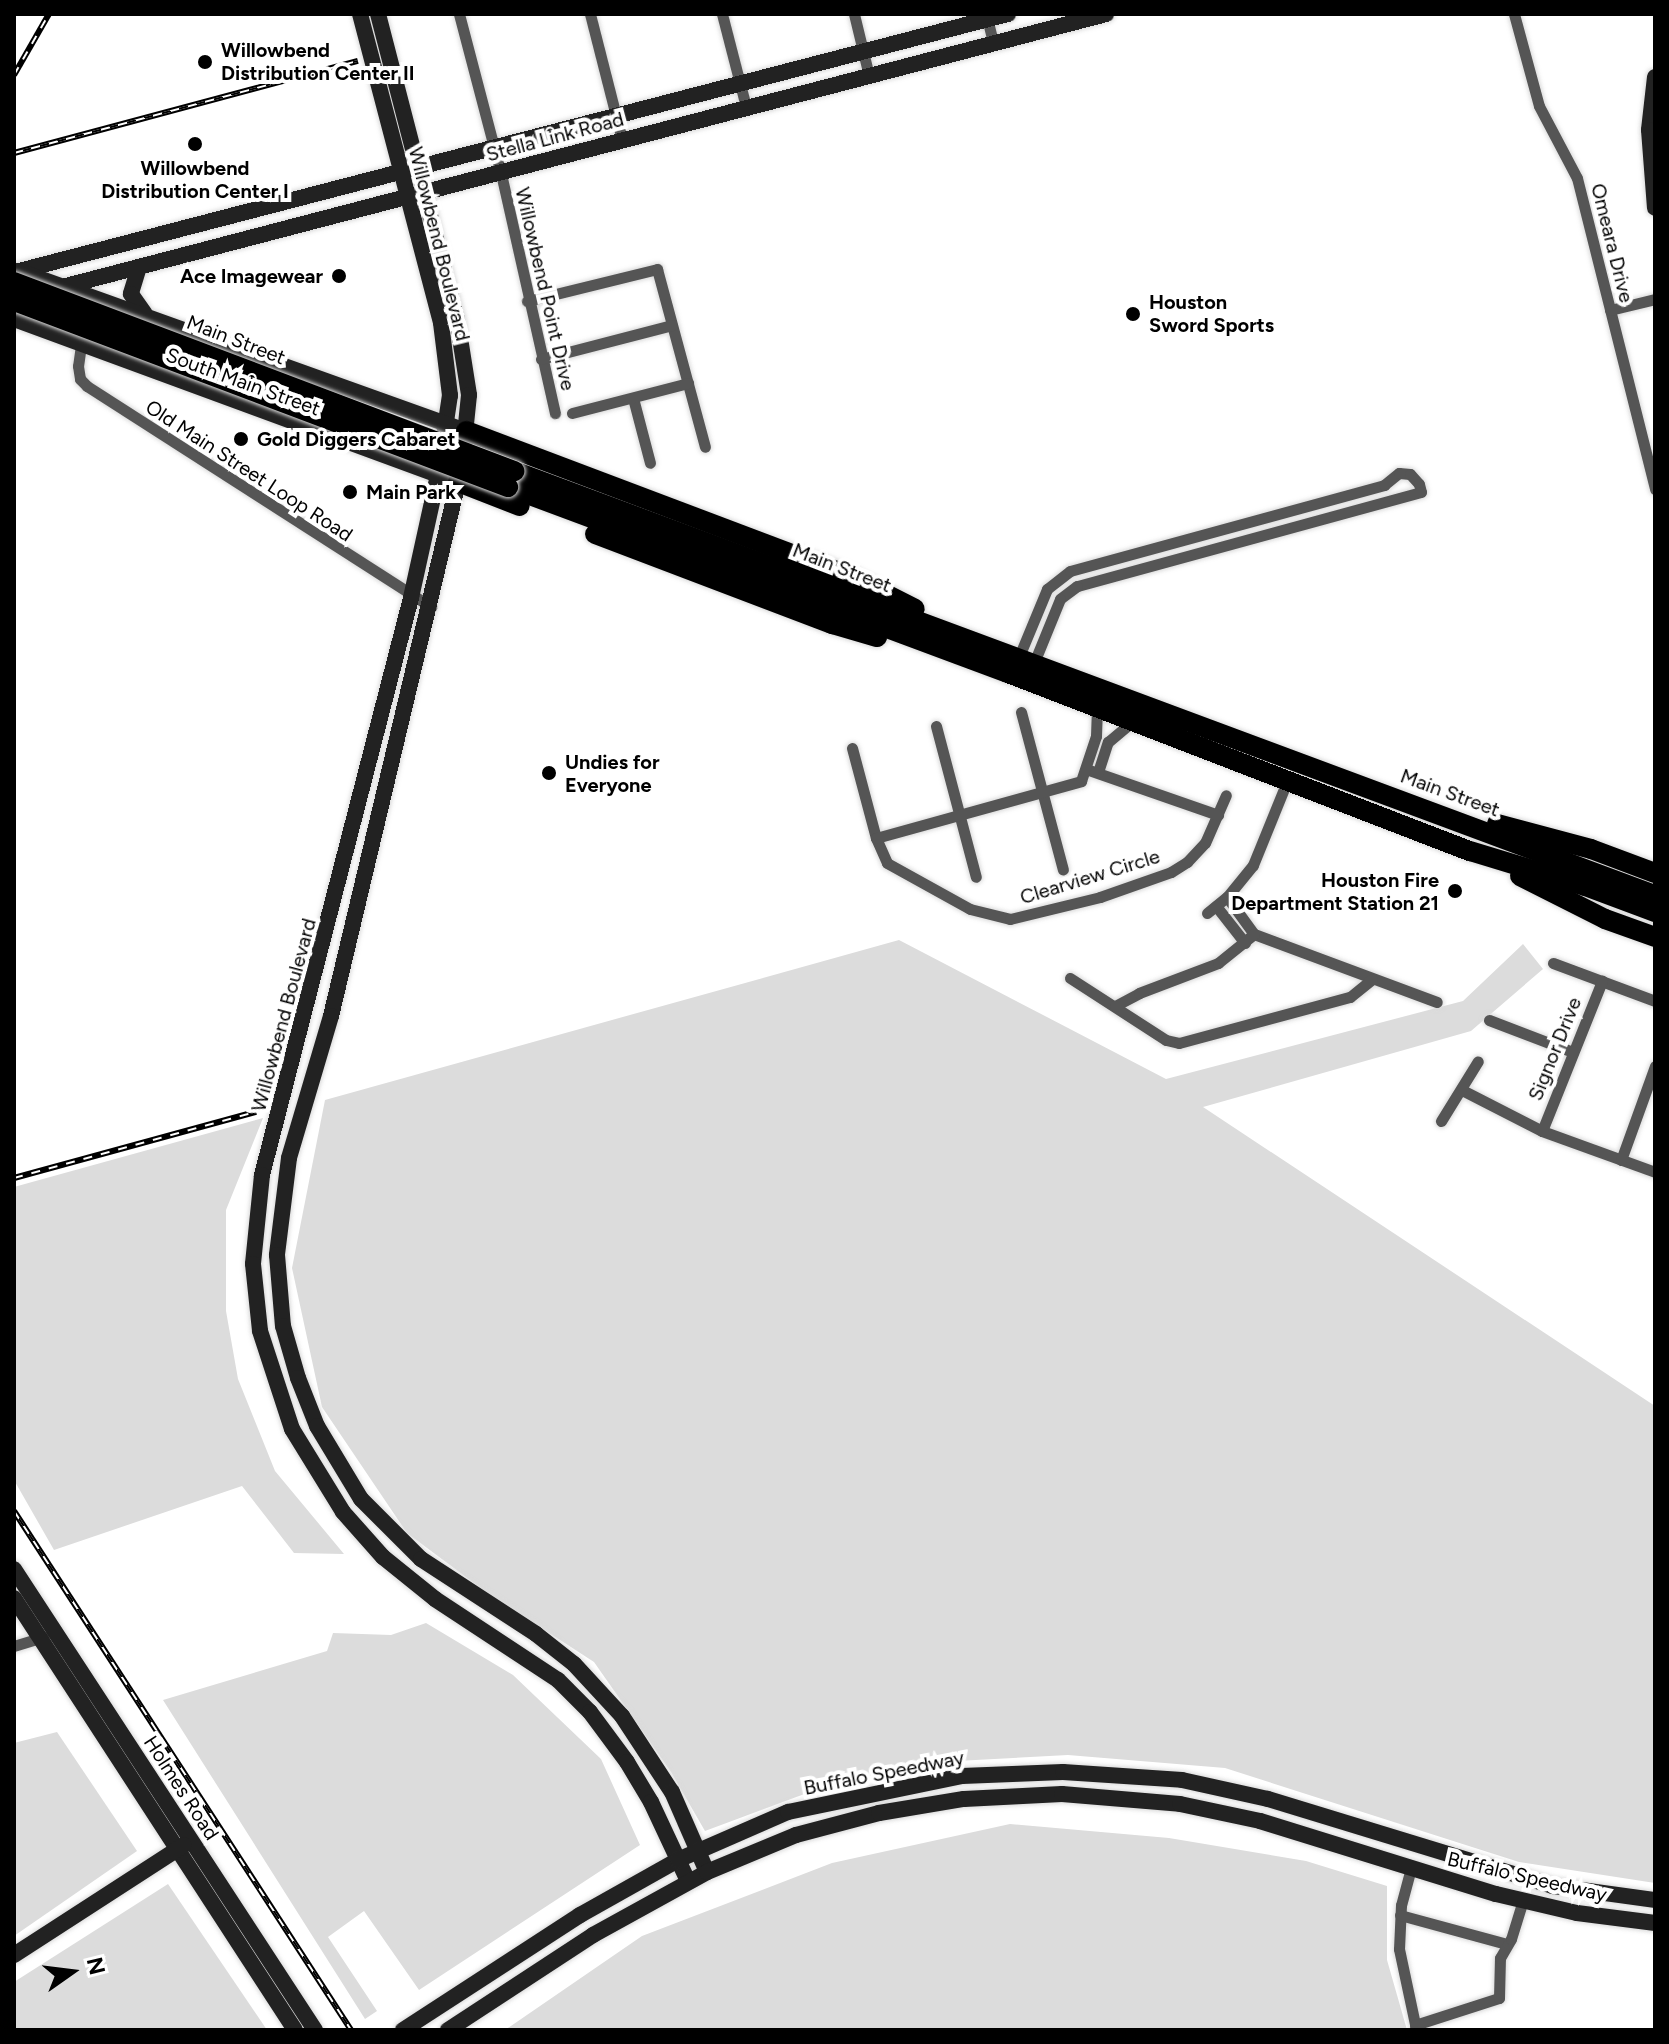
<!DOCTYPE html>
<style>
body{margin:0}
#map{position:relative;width:1669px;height:2044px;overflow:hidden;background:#fff;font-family:Figtree,sans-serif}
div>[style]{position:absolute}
.green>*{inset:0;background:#dcdcdc}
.roads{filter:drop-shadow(0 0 2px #dbdbdb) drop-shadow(0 0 2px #dbdbdb)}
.street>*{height:11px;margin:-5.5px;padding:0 5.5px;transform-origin:5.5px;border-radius:5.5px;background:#555}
.secondary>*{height:16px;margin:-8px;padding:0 8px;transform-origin:8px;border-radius:8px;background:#222}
.highway>*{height:20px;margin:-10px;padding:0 10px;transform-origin:10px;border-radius:10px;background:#000}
.rail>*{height:6px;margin-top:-3px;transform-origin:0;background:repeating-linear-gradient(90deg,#fff 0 9px,#000 0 18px);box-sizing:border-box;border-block:2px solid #000}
.bridges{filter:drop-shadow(0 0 2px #dbdbdb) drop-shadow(0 0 2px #dbdbdb)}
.highway-bridge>*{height:20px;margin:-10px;padding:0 10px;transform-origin:10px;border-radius:10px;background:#000}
.dots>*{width:22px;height:22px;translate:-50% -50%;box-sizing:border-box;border:4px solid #fff;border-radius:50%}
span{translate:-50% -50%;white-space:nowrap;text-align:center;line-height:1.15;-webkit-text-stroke:8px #fff;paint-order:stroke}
.poi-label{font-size:20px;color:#000;font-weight:700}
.left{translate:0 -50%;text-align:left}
.right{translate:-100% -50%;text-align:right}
.street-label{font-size:20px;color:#000}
.frame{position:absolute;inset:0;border:16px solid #000;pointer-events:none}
.north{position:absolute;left:32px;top:1932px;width:80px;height:80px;-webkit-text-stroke:6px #fff;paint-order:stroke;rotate:76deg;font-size:22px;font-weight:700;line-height:32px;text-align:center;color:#000}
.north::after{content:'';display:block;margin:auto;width:28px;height:36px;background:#000;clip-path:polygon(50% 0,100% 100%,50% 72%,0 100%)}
</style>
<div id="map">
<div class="green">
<div style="clip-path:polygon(899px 940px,1166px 1079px,1463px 1001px,1523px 944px,1543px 969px,1471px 1031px,1203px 1107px,1655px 1406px,1655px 1883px,1519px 1862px,1225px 1768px,1068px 1755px,938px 1762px,826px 1786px,705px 1831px,671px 1772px,594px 1662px,486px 1592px,407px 1533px,322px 1407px,292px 1268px,325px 1100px)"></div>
<div style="clip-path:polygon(263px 1118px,226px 1210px,226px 1311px,238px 1379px,275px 1471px,344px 1554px,294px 1553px,242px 1486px,54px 1550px,14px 1480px,14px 1187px)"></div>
<div style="clip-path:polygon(426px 1623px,513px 1675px,601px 1759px,640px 1845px,419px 1990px,364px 1911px,328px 1937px,377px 2011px,365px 2019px,163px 1700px,327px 1651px,333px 1633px,391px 1635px)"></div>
<div style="clip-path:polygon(57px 1732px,137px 1851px,14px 1936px,14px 1743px)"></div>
<div style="clip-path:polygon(1010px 1824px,1169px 1838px,1306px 1861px,1387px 1886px,1387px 1960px,1407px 2030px,505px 2030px,642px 1936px,832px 1863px)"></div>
<div style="clip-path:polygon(168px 1884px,267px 2030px,14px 2030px,14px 1982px)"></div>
</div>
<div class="roads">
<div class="street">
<div style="left:459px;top:14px;width:170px;rotate:75.3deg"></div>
<div style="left:502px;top:178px;width:241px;rotate:77.3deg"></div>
<div style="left:590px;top:14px;width:130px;rotate:75.7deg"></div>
<div style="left:722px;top:14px;width:96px;rotate:75.5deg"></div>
<div style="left:854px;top:14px;width:64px;rotate:76.4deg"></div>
<div style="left:986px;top:14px;width:30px;rotate:76deg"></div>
<div style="left:1514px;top:14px;width:95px;rotate:74.8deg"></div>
<div style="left:1539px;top:106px;width:81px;rotate:62.2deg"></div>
<div style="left:1577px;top:178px;width:321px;rotate:75.9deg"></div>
<div style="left:527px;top:301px;width:134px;rotate:-13.8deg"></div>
<div style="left:657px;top:269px;width:184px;rotate:74.9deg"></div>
<div style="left:1610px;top:310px;width:46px;rotate:-13.7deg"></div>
<div style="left:81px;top:345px;width:21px;rotate:98deg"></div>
<div style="left:78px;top:366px;width:13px;rotate:81deg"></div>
<div style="left:80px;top:379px;width:10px;rotate:45deg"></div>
<div style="left:87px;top:386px;width:409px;rotate:32.7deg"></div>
<div style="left:541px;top:359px;width:135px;rotate:-14.5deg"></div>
<div style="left:633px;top:398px;width:67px;rotate:75.3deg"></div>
<div style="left:572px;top:413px;width:120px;rotate:-14.5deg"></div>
<div style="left:1018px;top:659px;width:76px;rotate:-67.5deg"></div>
<div style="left:1047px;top:589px;width:29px;rotate:-38deg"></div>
<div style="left:1070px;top:571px;width:326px;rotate:-15.3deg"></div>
<div style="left:1384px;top:485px;width:19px;rotate:-39deg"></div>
<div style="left:1399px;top:473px;width:11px;rotate:5deg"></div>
<div style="left:1410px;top:474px;width:13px;rotate:48deg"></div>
<div style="left:1419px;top:484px;width:8px;rotate:76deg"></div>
<div style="left:1421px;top:492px;width:357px;rotate:164.7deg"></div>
<div style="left:1077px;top:586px;width:21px;rotate:143deg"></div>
<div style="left:1060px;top:599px;width:71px;rotate:112.2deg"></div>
<div style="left:1021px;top:712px;width:163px;rotate:75.1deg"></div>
<div style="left:936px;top:726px;width:156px;rotate:75.2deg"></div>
<div style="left:852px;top:748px;width:93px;rotate:75.1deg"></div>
<div style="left:876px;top:838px;width:27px;rotate:66deg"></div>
<div style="left:887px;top:863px;width:95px;rotate:29deg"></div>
<div style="left:970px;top:909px;width:41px;rotate:14deg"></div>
<div style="left:1010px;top:919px;width:93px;rotate:-13.7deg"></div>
<div style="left:1100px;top:897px;width:75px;rotate:-19.4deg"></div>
<div style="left:1171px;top:872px;width:19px;rotate:-32deg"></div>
<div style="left:1187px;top:862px;width:26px;rotate:-47deg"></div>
<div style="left:1205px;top:843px;width:52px;rotate:-66.4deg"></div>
<div style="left:1086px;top:769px;width:140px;rotate:19.2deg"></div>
<div style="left:1098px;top:772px;width:32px;rotate:-72deg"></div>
<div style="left:1108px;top:742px;width:31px;rotate:-40deg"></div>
<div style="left:876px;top:838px;width:213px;rotate:-15.5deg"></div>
<div style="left:1081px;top:781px;width:47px;rotate:-71.6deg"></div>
<div style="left:1096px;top:736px;width:28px;rotate:-88deg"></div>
<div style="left:1227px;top:897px;width:46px;rotate:53.9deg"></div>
<div style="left:1254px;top:934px;width:195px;rotate:20.4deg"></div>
<div style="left:1216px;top:906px;width:47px;rotate:51.9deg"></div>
<div style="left:1207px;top:913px;width:26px;rotate:-39deg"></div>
<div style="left:1227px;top:897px;width:41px;rotate:-50.9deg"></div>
<div style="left:1253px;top:865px;width:93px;rotate:-67.9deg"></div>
<div style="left:1553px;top:963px;width:109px;rotate:20.4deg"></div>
<div style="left:1070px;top:978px;width:114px;rotate:32.9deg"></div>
<div style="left:1166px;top:1040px;width:13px;rotate:13deg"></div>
<div style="left:1179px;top:1043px;width:177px;rotate:-15.1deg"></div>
<div style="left:1350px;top:997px;width:28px;rotate:-39deg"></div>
<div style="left:1115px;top:1006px;width:27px;rotate:-28deg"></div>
<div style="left:1139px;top:993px;width:85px;rotate:-20.8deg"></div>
<div style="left:1218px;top:963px;width:46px;rotate:-38.9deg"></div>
<div style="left:1489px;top:1020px;width:90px;rotate:20.9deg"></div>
<div style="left:1462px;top:1090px;width:90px;rotate:27.1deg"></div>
<div style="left:1542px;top:1131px;width:120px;rotate:19.9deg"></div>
<div style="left:1441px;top:1121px;width:70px;rotate:-58.3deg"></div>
<div style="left:1542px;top:1131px;width:162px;rotate:-68.2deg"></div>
<div style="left:1621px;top:1160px;width:100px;rotate:-70.1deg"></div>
<div style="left:14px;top:1646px;width:31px;rotate:-17deg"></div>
<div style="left:1411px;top:1868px;width:38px;rotate:105deg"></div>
<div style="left:1401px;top:1905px;width:44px;rotate:92.6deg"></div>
<div style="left:1399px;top:1949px;width:82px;rotate:78deg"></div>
<div style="left:1400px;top:1915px;width:111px;rotate:15.2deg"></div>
<div style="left:1415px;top:2025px;width:88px;rotate:-17.8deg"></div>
<div style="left:1499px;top:1998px;width:40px;rotate:-88.6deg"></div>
<div style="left:1500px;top:1958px;width:22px;rotate:-60deg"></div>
<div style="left:1511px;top:1939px;width:41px;rotate:-72.9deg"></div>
</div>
<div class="secondary">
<div style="left:360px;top:14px;width:319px;rotate:75.3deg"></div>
<div style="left:441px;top:323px;width:73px;rotate:82.9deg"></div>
<div style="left:450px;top:395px;width:81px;rotate:98.5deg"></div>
<div style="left:438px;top:475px;width:126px;rotate:102.4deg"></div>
<div style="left:411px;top:598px;width:596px;rotate:104.48deg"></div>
<div style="left:262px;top:1175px;width:89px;rotate:95.8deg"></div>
<div style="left:253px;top:1264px;width:67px;rotate:84deg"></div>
<div style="left:260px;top:1331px;width:103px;rotate:71.9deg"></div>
<div style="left:292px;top:1429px;width:97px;rotate:58.4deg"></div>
<div style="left:343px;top:1512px;width:60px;rotate:48.4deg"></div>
<div style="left:383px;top:1557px;width:67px;rotate:38.9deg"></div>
<div style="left:435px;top:1599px;width:147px;rotate:33.4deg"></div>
<div style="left:558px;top:1680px;width:45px;rotate:45deg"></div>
<div style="left:590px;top:1712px;width:62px;rotate:53.5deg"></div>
<div style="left:627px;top:1762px;width:47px;rotate:59deg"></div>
<div style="left:651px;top:1802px;width:87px;rotate:64.9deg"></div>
<div style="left:378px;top:14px;width:315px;rotate:75.5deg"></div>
<div style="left:457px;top:319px;width:77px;rotate:81deg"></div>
<div style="left:469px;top:395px;width:48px;rotate:95.9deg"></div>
<div style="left:1655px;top:77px;width:53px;rotate:96.5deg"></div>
<div style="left:1649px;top:130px;width:78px;rotate:85.6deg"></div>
<div style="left:139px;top:267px;width:28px;rotate:107deg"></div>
<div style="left:131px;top:294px;width:24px;rotate:55deg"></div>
<div style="left:19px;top:271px;width:1022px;rotate:-14.57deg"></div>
<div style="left:19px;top:271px;width:465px;rotate:19.7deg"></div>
<div style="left:39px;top:293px;width:1103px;rotate:-14.65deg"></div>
<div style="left:14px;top:319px;width:460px;rotate:20.2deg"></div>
<div style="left:460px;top:474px;width:557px;rotate:103.39deg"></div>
<div style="left:331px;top:1016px;width:148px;rotate:106.5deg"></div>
<div style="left:289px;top:1158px;width:98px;rotate:97.1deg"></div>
<div style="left:277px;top:1255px;width:71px;rotate:85.2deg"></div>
<div style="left:283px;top:1326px;width:54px;rotate:73.9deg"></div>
<div style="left:298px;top:1378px;width:52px;rotate:68.4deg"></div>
<div style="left:317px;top:1426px;width:85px;rotate:58.9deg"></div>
<div style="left:361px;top:1499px;width:85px;rotate:45deg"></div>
<div style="left:421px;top:1559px;width:137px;rotate:33.1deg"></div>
<div style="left:536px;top:1634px;width:48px;rotate:38.3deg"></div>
<div style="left:574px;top:1664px;width:71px;rotate:47.3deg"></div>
<div style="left:622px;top:1716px;width:91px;rotate:56.7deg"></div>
<div style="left:672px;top:1792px;width:87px;rotate:66.4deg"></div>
<div style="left:14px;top:1569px;width:551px;rotate:56.86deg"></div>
<div style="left:14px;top:1598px;width:515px;rotate:56.96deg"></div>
<div style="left:14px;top:1955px;width:202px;rotate:-32.9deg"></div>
<div style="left:403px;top:2030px;width:211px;rotate:-33deg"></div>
<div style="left:580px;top:1915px;width:112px;rotate:-29.3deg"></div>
<div style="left:678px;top:1860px;width:120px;rotate:-23.6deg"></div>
<div style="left:788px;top:1812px;width:178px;rotate:-11.7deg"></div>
<div style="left:962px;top:1776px;width:101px;rotate:-2.3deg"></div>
<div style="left:1063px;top:1772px;width:119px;rotate:3.8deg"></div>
<div style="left:1182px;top:1780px;width:88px;rotate:12.5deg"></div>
<div style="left:1268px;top:1799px;width:298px;rotate:17deg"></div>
<div style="left:1553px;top:1886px;width:103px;rotate:7.8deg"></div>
<div style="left:448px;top:2030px;width:173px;rotate:-33.2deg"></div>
<div style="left:593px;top:1935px;width:130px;rotate:-28.9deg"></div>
<div style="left:707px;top:1872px;width:96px;rotate:-22.6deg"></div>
<div style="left:796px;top:1835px;width:86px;rotate:-14.8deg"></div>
<div style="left:879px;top:1813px;width:86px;rotate:-9.4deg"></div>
<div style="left:964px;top:1799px;width:98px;rotate:-2.9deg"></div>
<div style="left:1062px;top:1794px;width:118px;rotate:4.8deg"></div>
<div style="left:1180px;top:1804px;width:82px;rotate:12deg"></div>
<div style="left:1260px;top:1821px;width:247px;rotate:17.2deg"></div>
<div style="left:1496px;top:1894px;width:83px;rotate:13.2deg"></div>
<div style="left:1577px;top:1913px;width:79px;rotate:7.3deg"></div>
</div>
<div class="highway">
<div style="left:466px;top:431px;width:415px;rotate:20.7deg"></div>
<div style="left:854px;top:578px;width:68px;rotate:26.9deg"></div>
<div style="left:514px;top:471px;width:1217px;rotate:20.39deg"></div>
<div style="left:458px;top:482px;width:66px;rotate:21.2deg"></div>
<div style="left:508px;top:487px;width:533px;rotate:20.41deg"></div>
<div style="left:1008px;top:673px;width:495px;rotate:21.1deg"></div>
<div style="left:1470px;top:851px;width:120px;rotate:16.9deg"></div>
<div style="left:1585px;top:886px;width:75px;rotate:20.4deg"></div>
<div style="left:595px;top:534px;width:254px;rotate:20.8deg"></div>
<div style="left:832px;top:624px;width:47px;rotate:16.1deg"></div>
<div style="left:1497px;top:824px;width:97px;rotate:14.9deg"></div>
<div style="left:1591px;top:849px;width:68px;rotate:20.6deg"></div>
<div style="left:1520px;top:876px;width:95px;rotate:26.8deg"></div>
<div style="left:1605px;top:919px;width:53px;rotate:19.8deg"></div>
</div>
</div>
<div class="rail">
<div style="left:14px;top:75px;width:70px;rotate:-60.2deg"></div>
<div style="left:14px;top:153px;width:356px;rotate:-15deg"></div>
<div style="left:14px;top:1178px;width:251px;rotate:-15.3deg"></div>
<div style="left:14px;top:1511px;width:619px;rotate:57deg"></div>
</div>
<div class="bridges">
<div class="highway-bridge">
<div style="left:14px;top:282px;width:535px;rotate:20.71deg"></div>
<div style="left:14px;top:301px;width:528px;rotate:20.63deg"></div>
</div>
</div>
<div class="dots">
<div style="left:205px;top:62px;background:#000"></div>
<div style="left:195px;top:144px;background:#000"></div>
<div style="left:339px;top:276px;background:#000"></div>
<div style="left:1133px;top:314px;background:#000"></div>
<div style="left:241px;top:439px;background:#000"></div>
<div style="left:350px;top:492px;background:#000"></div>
<div style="left:549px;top:773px;background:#000"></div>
<div style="left:1455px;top:891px;background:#000"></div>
</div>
<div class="poi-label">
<span class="left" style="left:221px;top:62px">Willowbend<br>Distribution Center II</span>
<span style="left:195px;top:180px">Willowbend<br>Distribution Center I</span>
<span class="right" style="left:323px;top:276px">Ace Imagewear</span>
<span class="left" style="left:1149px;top:314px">Houston<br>Sword Sports</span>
<span class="left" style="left:257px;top:439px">Gold Diggers Cabaret</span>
<span class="left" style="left:366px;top:492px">Main Park</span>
<span class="left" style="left:565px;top:774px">Undies for<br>Everyone</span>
<span class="right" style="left:1439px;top:892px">Houston Fire<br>Department Station 21</span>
</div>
<div class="street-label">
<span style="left:555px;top:137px;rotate:-15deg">Stella Link Road</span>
<span style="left:1612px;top:243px;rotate:76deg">Omeara Drive</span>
<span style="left:439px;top:244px;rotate:76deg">Willowbend Boulevard</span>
<span style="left:545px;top:289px;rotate:77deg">Willowbend Point Drive</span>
<span style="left:236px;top:340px;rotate:21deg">Main Street</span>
<span style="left:243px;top:382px;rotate:20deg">South Main Street</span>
<span style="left:249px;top:471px;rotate:33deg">Old Main Street Loop Road</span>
<span style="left:842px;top:568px;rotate:21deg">Main Street</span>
<span style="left:1450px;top:793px;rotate:20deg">Main Street</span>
<span style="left:1090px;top:877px;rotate:-17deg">Clearview Circle</span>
<span style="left:284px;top:1015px;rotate:-75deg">Willowbend Boulevard</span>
<span style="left:1555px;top:1049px;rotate:-68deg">Signor Drive</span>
<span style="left:884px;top:1773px;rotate:-11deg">Buffalo Speedway</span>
<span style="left:181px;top:1788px;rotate:57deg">Holmes Road</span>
<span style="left:1527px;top:1877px;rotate:13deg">Buffalo Speedway</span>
</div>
<div class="frame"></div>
<div class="north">N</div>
</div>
